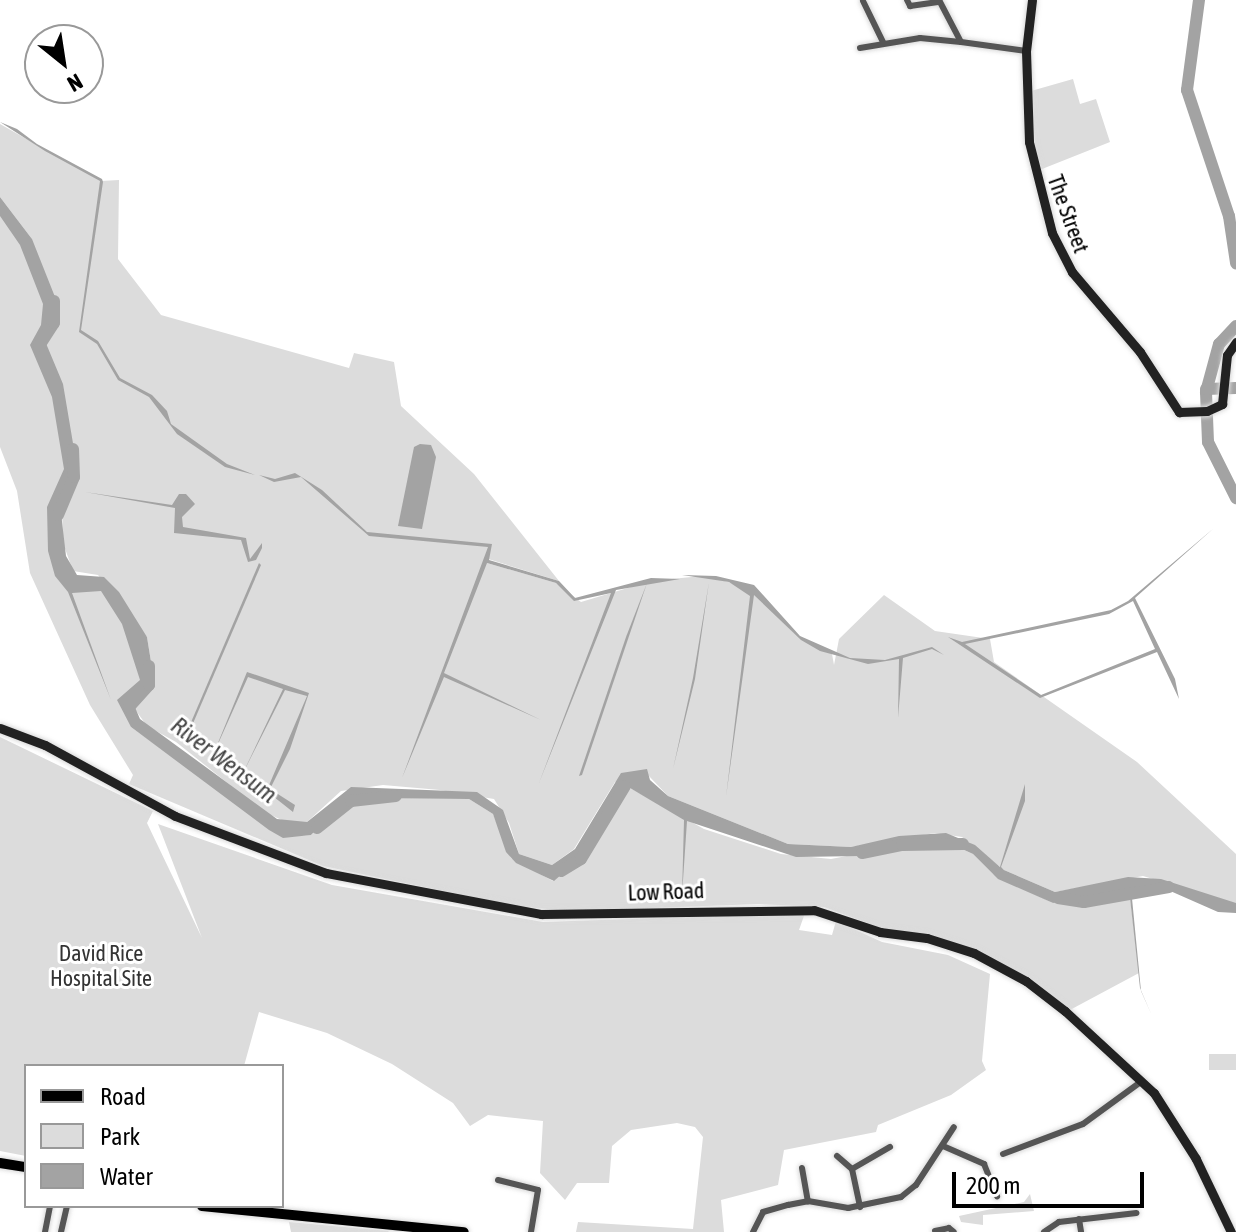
<!DOCTYPE html>
<style>
body{margin:0}
#map{position:relative;width:1236px;height:1232px;overflow:hidden;background:#fff;font-family:"Asap Condensed",sans-serif}
div>[style]{position:absolute}
.green>*{inset:0;background:#dcdcdc;transform-origin:0 0}
.water>*{inset:0;background:#a3a3a3}
.river>*{height:12px;margin:-6px;padding:0 6px;transform-origin:6px;border-radius:6px;background:#a3a3a3}
.roads{filter:drop-shadow(0 0 2px #dbdbdb) drop-shadow(0 0 2px #dbdbdb)}
.street>*{height:6px;margin:-3px;padding:0 3px;transform-origin:3px;border-radius:3px;background:#555}
.secondary>*{height:9px;margin:-4.5px;padding:0 4.5px;transform-origin:4.5px;border-radius:4.5px;background:#222}
.primary>*{height:10px;margin:-5px;padding:0 5px;transform-origin:5px;border-radius:5px;background:#000}
span{translate:-50% -50%;white-space:nowrap;text-align:center;line-height:1.15;-webkit-text-stroke:6px #fff;paint-order:stroke}
.street-label{font-size:22px;color:#000}
.park-label{font-size:22px;color:#333}
.water-label{font-size:24px;color:#444;font-style:italic}
.legend{position:absolute;left:24px;top:1064px;width:260px;height:144px;box-sizing:border-box;background:#fff;border:2px solid #999;margin:0;padding:10px 14px;list-style:none;font-size:24px;color:#000}
.legend li{display:flex;align-items:center;gap:16px;height:40px}
.legend b{width:40px;border:2px solid #999}
.north{position:absolute;left:24px;top:24px;width:80px;height:80px;box-sizing:border-box;background:#fff;border:2px solid #999;border-radius:50%;rotate:150deg;font-size:22px;font-weight:700;line-height:32px;text-align:center;color:#000}
.north::after{content:'';display:block;margin:auto;width:28px;height:36px;background:#000;clip-path:polygon(50% 0,100% 100%,50% 72%,0 100%)}
.scale{position:absolute;left:952px;top:1172px;width:192px;height:36px;box-sizing:border-box;border:4px solid #000;border-top:0;padding-left:10px;font-size:24px;line-height:28px;white-space:nowrap;color:#000;-webkit-text-stroke:6px #fff;paint-order:stroke}
</style>
<div id="map">
<div class="green">
<div style="clip-path:polygon(1073px 79px,1080px 104px,1096px 99px,1110px 142px,1037px 171px,1031px 91px)"></div>
<div style="clip-path:polygon(evenodd,0 124px,101px 181px,119px 180px,118px 259px,161px 315px,349px 368px,354px 353px,394px 362px,401px 406px,474px 474px,559px 581px,485px 558px,487px 563px,556px 583px,581px 602px,651px 581px,702px 576px,729px 582px,756px 595px,794px 633px,832px 654px,834px 665px,839px 639px,884px 595px,935px 631px,990px 639px,994px 662px,1137px 762px,1236px 854px,1236px 904px,1143px 876px,1055px 892px,1004px 870px,962px 837px,935px 833px,851px 847px,788px 844px,668px 796px,648px 775px,615px 782px,574px 849px,552px 865px,519px 854px,509px 823px,494px 799px,440px 790px,383px 785px,341px 791px,307px 822px,293px 825px,264px 812px,176px 742px,147px 726px,134px 708px,134px 698px,131px 727px,283px 837px,311px 835px,348px 798px,469px 799px,493px 814px,511px 858px,553px 881px,575px 865px,614px 800px,630px 788px,704px 829px,781px 854px,831px 859px,904px 845px,951px 844px,973px 854px,993px 874px,1053px 903px,1129px 889px,1139px 973px,1068px 1011px,973px 950px,884px 929px,824px 907px,759px 904px,568px 911px,516px 906px,323px 866px,129px 784px,133px 775px,90px 705px,30px 573px,17px 491px,0 447px,0 212px,32px 239px,0 197px,0 124px,62px 508px,63px 543px,73px 571px,98px 575px,147px 637px,152px 668px,104px 589px,62px 570px,62px 508px)"></div>
<div style="clip-path:polygon(0 737px,153px 811px,147px 823px,202px 938px,158px 824px,332px 885px,543px 922px,805px 913px,799px 930px,832px 935px,836px 921px,882px 942px,948px 955px,990px 974px,982px 1061px,986px 1070px,951px 1095px,878px 1125px,876px 1132px,784px 1150px,778px 1185px,721px 1200px,724px 1232px,576px 1232px,578px 1222px,693px 1229px,703px 1137px,695px 1127px,677px 1123px,631px 1130px,612px 1146px,609px 1183px,577px 1183px,565px 1200px,540px 1173px,543px 1121px,488px 1115px,470px 1126px,453px 1103px,392px 1064px,327px 1033px,259px 1012px,244px 1066px,26px 1066px,26px 1156px,0 1151px)"></div>
<div style="left:1236px;top:1054px;width:16px;height:27px;rotate:90deg"></div>
<div style="clip-path:polygon(1030px 1194px,1034px 1211px,983px 1215px,983px 1225px,961px 1222px,959px 1216px,1024px 1202px)"></div>
<div style="clip-path:polygon(289px 1222px,389px 1231px,388px 1232px,291px 1232px)"></div>
</div>
<div class="water">
<div style="clip-path:polygon(0 122px,17px 129px,37px 144px,102px 179px,103px 182px,81px 330px,98px 341px,120px 378px,152px 395px,167px 411px,171px 424px,227px 464px,255px 475px,225px 467px,177px 434px,149px 397px,118px 380px,97px 344px,79px 332px,100px 181px,45px 151px)"></div>
<div style="clip-path:polygon(0 197px,32px 239px,57px 302px,45px 341px,63px 384px,76px 461px,61px 513px,66px 556px,77px 575px,104px 577px,119px 592px,147px 637px,152px 668px,134px 705px,140px 719px,277px 819px,307px 822px,351px 787px,477px 792px,503px 810px,519px 854px,552px 865px,575px 849px,621px 773px,647px 769px,650px 780px,668px 796px,788px 844px,851px 847px,899px 836px,946px 833px,975px 845px,1000px 867px,1025px 784px,1025px 801px,1001px 867px,1004px 870px,1055px 892px,1128px 877px,1161px 879px,1236px 903px,1236px 913px,1218px 912px,1168px 890px,1131px 888px,1141px 991px,1152px 1016px,1140px 988px,1129px 889px,1053px 903px,998px 879px,973px 854px,951px 844px,904px 845px,862px 856px,796px 857px,687px 821px,682px 895px,684px 820px,630px 788px,614px 800px,584px 855px,554px 881px,516px 863px,506px 852px,493px 814px,469px 799px,348px 798px,311px 835px,283px 838px,269px 830px,131px 727px,117px 700px,140px 680px,122px 624px,101px 591px,72px 593px,111px 700px,68px 592px,55px 576px,48px 551px,47px 507px,64px 469px,52px 397px,30px 345px,41px 325px,43px 304px,20px 245px,0 216px)"></div>
<div style="clip-path:polygon(420px 444px,431px 445px,436px 457px,422px 529px,398px 526px,414px 447px)"></div>
<div style="clip-path:polygon(295px 473px,322px 490px,367px 532px,492px 544px,489px 560px,559px 581px,575px 598px,651px 578px,680px 579px,616px 590px,539px 783px,611px 593px,574px 601px,556px 583px,487px 563px,444px 673px,541px 720px,444px 677px,402px 778px,488px 547px,369px 536px,301px 477px,274px 482px,259px 475px,275px 479px)"></div>
<div style="clip-path:polygon(85px 492px,172px 505px,179px 494px,186px 494px,195px 504px,182px 517px,183px 527px,246px 538px,250px 559px,262px 543px,262px 548px,256px 560px,248px 562px,241px 540px,174px 533px,175px 508px)"></div>
<div style="clip-path:polygon(evenodd,1214px 528px,1135px 598px,1175px 679px,1179px 699px,1157px 652px,1040px 698px,948px 637px,962px 642px,1111px 610px,1128px 601px,1214px 528px,1133px 601px,1155px 649px,1041px 695px,965px 644px,1109px 614px,1133px 601px)"></div>
<div style="clip-path:polygon(259px 563px,261px 565px,188px 735px,186px 734px)"></div>
<div style="clip-path:polygon(682px 575px,716px 576px,754px 585px,800px 636px,850px 658px,885px 660px,932px 647px,944px 655px,932px 649px,903px 658px,898px 718px,899px 659px,868px 664px,820px 651px,801px 640px,754px 595px,726px 797px,750px 596px,729px 582px)"></div>
<div style="clip-path:polygon(709px 582px,695px 679px,673px 769px,693px 678px)"></div>
<div style="clip-path:polygon(647px 583px,582px 775px,579px 776px,626px 637px)"></div>
<div style="clip-path:polygon(247px 672px,309px 693px,290px 749px,270px 789px,295px 805px,293px 812px,269px 793px,264px 797px,307px 696px,285px 690px,242px 775px,283px 689px,248px 677px,213px 755px)"></div>
</div>
<div class="river">
<div style="left:1199px;top:0;width:91px;rotate:97.6deg"></div>
<div style="left:1187px;top:90px;width:133px;rotate:71.6deg"></div>
<div style="left:1229px;top:216px;width:48px;rotate:81.5deg"></div>
<div style="left:1236px;top:326px;width:25px;rotate:133deg"></div>
<div style="left:1219px;top:344px;width:50px;rotate:105.2deg"></div>
<div style="left:1206px;top:392px;width:50px;rotate:87.7deg"></div>
<div style="left:1208px;top:442px;width:63px;rotate:63.4deg"></div>
<div style="left:39px;top:346px;width:27px;rotate:-57deg"></div>
<div style="left:54px;top:323px;width:22px;rotate:-90deg"></div>
<div style="left:1206px;top:389px;width:30px;rotate:-2deg"></div>
<div style="left:58px;top:515px;width:41px;rotate:-67.2deg"></div>
<div style="left:74px;top:477px;width:28px;rotate:-92deg"></div>
<div style="left:129px;top:707px;width:30px;rotate:-48deg"></div>
<div style="left:149px;top:685px;width:19px;rotate:-90deg"></div>
<div style="left:317px;top:828px;width:43px;rotate:-38.5deg"></div>
<div style="left:351px;top:801px;width:45px;rotate:-6.3deg"></div>
<div style="left:862px;top:853px;width:41px;rotate:-11.3deg"></div>
<div style="left:902px;top:845px;width:61px;rotate:-0.9deg"></div>
<div style="left:561px;top:871px;width:23px;rotate:-31deg"></div>
<div style="left:581px;top:859px;width:85px;rotate:-58.9deg"></div>
<div style="left:1058px;top:898px;width:26px;rotate:9deg"></div>
<div style="left:1084px;top:902px;width:86px;rotate:-10deg"></div>
</div>
<div class="roads">
<div class="street">
<div style="left:907px;top:0;width:7px;rotate:63deg"></div>
<div style="left:910px;top:6px;width:30px;rotate:-8deg"></div>
<div style="left:939px;top:0;width:47px;rotate:62.4deg"></div>
<div style="left:961px;top:42px;width:66px;rotate:7.9deg"></div>
<div style="left:863px;top:1px;width:46px;rotate:64deg"></div>
<div style="left:860px;top:48px;width:61px;rotate:-9.5deg"></div>
<div style="left:920px;top:38px;width:41px;rotate:5.6deg"></div>
<div style="left:943px;top:1146px;width:45px;rotate:23.7deg"></div>
<div style="left:984px;top:1164px;width:35px;rotate:68deg"></div>
<div style="left:1003px;top:1154px;width:85px;rotate:-20.6deg"></div>
<div style="left:1083px;top:1124px;width:73px;rotate:-36.1deg"></div>
<div style="left:837px;top:1156px;width:20px;rotate:41deg"></div>
<div style="left:852px;top:1169px;width:39px;rotate:78deg"></div>
<div style="left:802px;top:1168px;width:34px;rotate:80deg"></div>
<div style="left:852px;top:1169px;width:44px;rotate:-30.1deg"></div>
<div style="left:498px;top:1180px;width:41px;rotate:14deg"></div>
<div style="left:538px;top:1190px;width:43px;rotate:99.5deg"></div>
<div style="left:980px;top:1188px;width:14px;rotate:-17deg"></div>
<div style="left:1079px;top:1219px;width:13px;rotate:81deg"></div>
<div style="left:935px;top:1231px;width:14px;rotate:-12deg"></div>
<div style="left:949px;top:1228px;width:6px;rotate:39deg"></div>
<div style="left:45px;top:1232px;width:26px;rotate:-79deg"></div>
<div style="left:61px;top:1232px;width:27px;rotate:-77deg"></div>
<div style="left:753px;top:1232px;width:22px;rotate:-63deg"></div>
<div style="left:763px;top:1212px;width:26px;rotate:-16deg"></div>
<div style="left:788px;top:1205px;width:20px;rotate:-11deg"></div>
<div style="left:808px;top:1201px;width:41px;rotate:9.9deg"></div>
<div style="left:848px;top:1208px;width:54px;rotate:-11.7deg"></div>
<div style="left:901px;top:1197px;width:19px;rotate:-39deg"></div>
<div style="left:916px;top:1185px;width:69px;rotate:-56.8deg"></div>
<div style="left:1044px;top:1232px;width:18px;rotate:-34deg"></div>
<div style="left:1059px;top:1222px;width:78px;rotate:-6.7deg"></div>
</div>
<div class="secondary">
<div style="left:1032px;top:0;width:51px;rotate:96.7deg"></div>
<div style="left:1026px;top:51px;width:91px;rotate:88.1deg"></div>
<div style="left:1029px;top:142px;width:94px;rotate:75.8deg"></div>
<div style="left:1052px;top:233px;width:44px;rotate:62.9deg"></div>
<div style="left:1072px;top:272px;width:105px;rotate:49.6deg"></div>
<div style="left:1140px;top:352px;width:72px;rotate:57deg"></div>
<div style="left:1179px;top:412px;width:28px;rotate:-2deg"></div>
<div style="left:1207px;top:411px;width:17px;rotate:-25deg"></div>
<div style="left:1222px;top:404px;width:49px;rotate:-84.2deg"></div>
<div style="left:1227px;top:355px;width:16px;rotate:-55deg"></div>
<div style="left:0;top:728px;width:48px;rotate:20.7deg"></div>
<div style="left:45px;top:745px;width:148px;rotate:28.6deg"></div>
<div style="left:175px;top:816px;width:161px;rotate:20.7deg"></div>
<div style="left:326px;top:873px;width:219px;rotate:10.8deg"></div>
<div style="left:541px;top:914px;width:273px;rotate:-0.8deg"></div>
<div style="left:814px;top:910px;width:70px;rotate:18.4deg"></div>
<div style="left:880px;top:932px;width:47px;rotate:7.3deg"></div>
<div style="left:927px;top:938px;width:49px;rotate:17.7deg"></div>
<div style="left:974px;top:953px;width:59px;rotate:28.3deg"></div>
<div style="left:1026px;top:981px;width:49px;rotate:37.6deg"></div>
<div style="left:1065px;top:1011px;width:121px;rotate:42.7deg"></div>
<div style="left:1154px;top:1093px;width:78px;rotate:57.5deg"></div>
<div style="left:1196px;top:1159px;width:81px;rotate:64.4deg"></div>
</div>
<div class="primary">
<div style="left:0;top:1163px;width:26px;rotate:9deg"></div>
<div style="left:202px;top:1206px;width:263px;rotate:5.7deg"></div>
</div>
</div>
<div class="street-label">
<span style="left:1068px;top:214px;rotate:70deg">The Street</span>
<span style="left:666px;top:892px;rotate:-2deg">Low Road</span>
</div>
<div class="park-label">
<span style="left:101px;top:966px">David Rice<br>Hospital Site</span>
</div>
<div class="water-label">
<span style="left:224px;top:760px;rotate:37deg">River Wensum</span>
</div>
<ul class="legend">
<li><b style="height:10px;background:#000"></b>Road</li>
<li><b style="height:22px;background:#dcdcdc"></b>Park</li>
<li><b style="height:22px;background:#a3a3a3"></b>Water</li>
</ul>
<div class="north">N</div>
<div class="scale">200 m</div>
</div>
